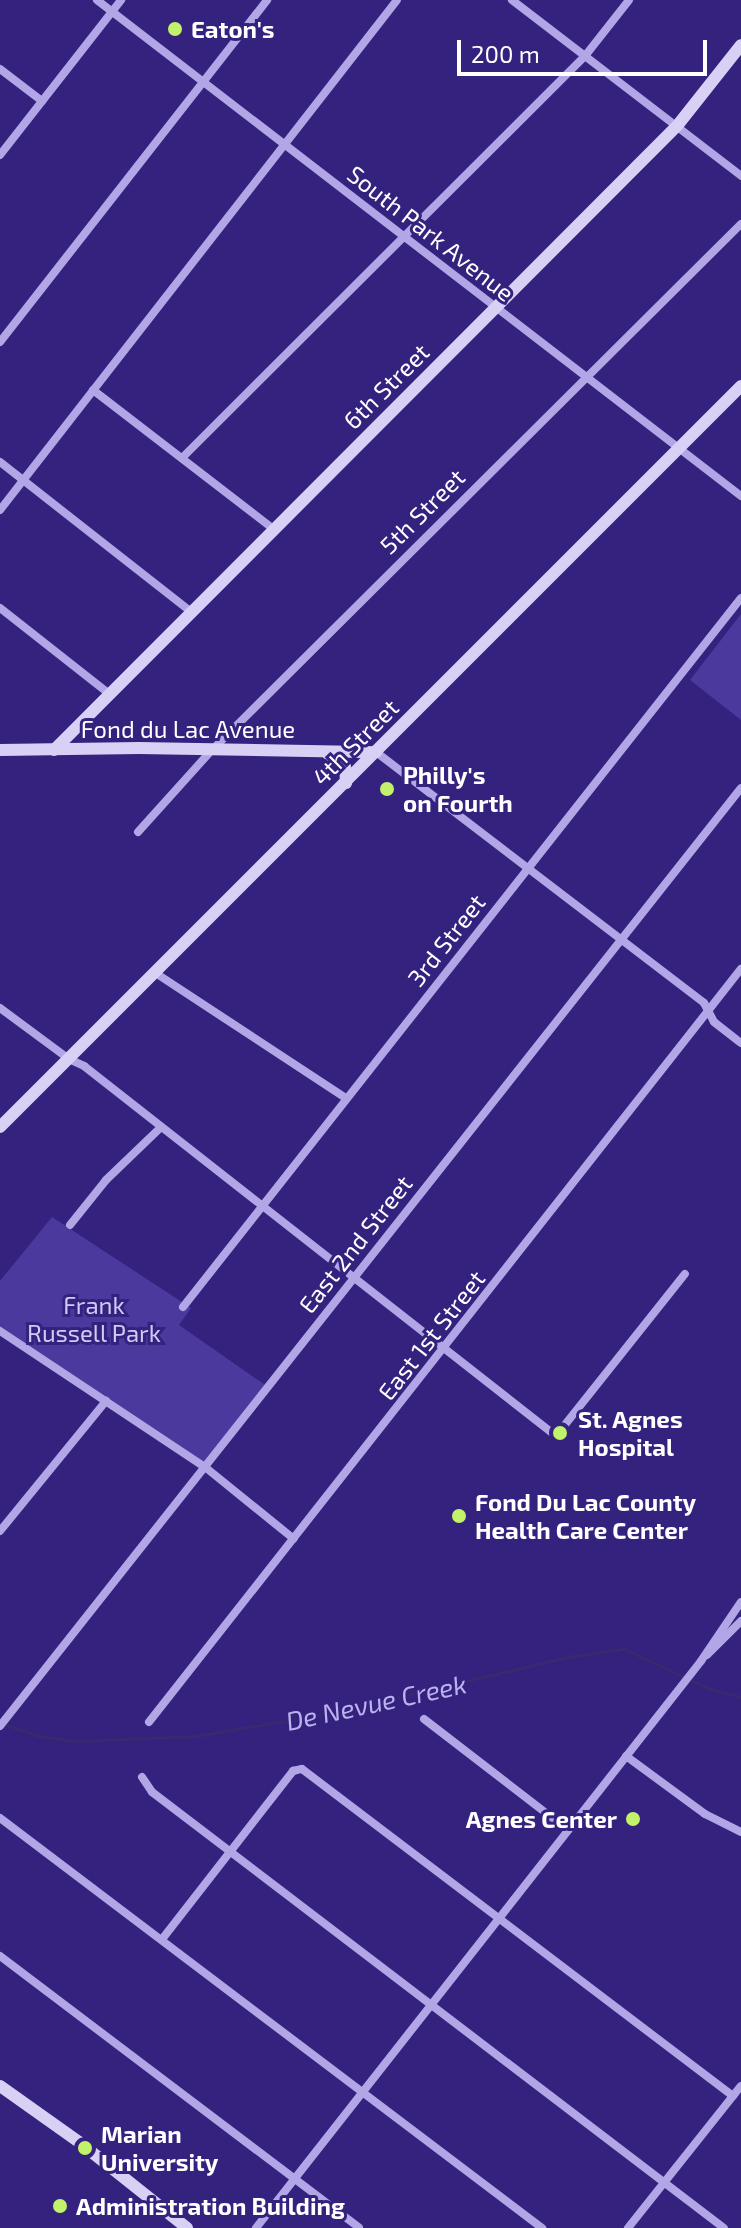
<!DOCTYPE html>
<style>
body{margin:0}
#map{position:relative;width:741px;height:2228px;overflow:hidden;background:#34227e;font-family:"Exo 2",sans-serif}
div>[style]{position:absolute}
.green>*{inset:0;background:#4c399e}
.stream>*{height:3px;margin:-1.5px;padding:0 1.5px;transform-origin:1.5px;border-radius:1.5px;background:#382a6f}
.street>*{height:8px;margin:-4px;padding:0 4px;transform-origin:4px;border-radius:4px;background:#b2a6e6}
.secondary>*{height:12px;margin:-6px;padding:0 6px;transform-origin:6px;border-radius:6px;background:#d8d0f5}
.dots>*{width:22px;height:22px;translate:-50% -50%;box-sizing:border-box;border:4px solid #34227e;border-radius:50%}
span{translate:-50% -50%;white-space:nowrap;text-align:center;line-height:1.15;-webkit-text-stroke:6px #34227e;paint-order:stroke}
.poi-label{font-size:24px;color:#fff;font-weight:700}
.left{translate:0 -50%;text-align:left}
.right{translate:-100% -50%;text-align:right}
.street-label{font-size:24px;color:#fff}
.park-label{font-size:24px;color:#d2caf5}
.water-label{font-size:26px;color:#bdb2ee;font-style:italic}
.scale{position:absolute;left:457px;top:40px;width:250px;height:36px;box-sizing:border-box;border:4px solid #fff;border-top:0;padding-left:10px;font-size:24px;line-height:28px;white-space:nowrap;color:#fff;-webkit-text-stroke:6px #34227e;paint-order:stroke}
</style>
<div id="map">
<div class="green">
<div style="clip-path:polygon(741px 614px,741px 720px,690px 680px)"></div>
<div style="clip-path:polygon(52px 1217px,191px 1308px,179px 1325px,268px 1387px,205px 1467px,0 1331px,0 1281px)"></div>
</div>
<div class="stream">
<div style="left:4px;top:1724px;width:37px;rotate:19deg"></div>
<div style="left:39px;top:1736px;width:37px;rotate:8deg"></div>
<div style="left:76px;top:1741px;width:120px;rotate:-2.4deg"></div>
<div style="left:196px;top:1736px;width:137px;rotate:-9.7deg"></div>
<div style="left:331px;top:1713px;width:249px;rotate:-13.3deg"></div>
<div style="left:573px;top:1656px;width:51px;rotate:-7.8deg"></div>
<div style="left:624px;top:1649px;width:95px;rotate:24.9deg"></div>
<div style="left:710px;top:1689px;width:32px;rotate:14deg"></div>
</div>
<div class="street">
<div style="left:97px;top:0;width:813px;rotate:37.6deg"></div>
<div style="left:512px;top:0;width:289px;rotate:37.5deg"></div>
<div style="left:0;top:69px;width:53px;rotate:37.3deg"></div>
<div style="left:0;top:155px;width:197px;rotate:-52deg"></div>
<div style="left:0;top:342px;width:434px;rotate:-52deg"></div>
<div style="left:93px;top:390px;width:230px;rotate:37.6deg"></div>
<div style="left:182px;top:458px;width:569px;rotate:-44.93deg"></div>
<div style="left:585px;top:56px;width:71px;rotate:-51.8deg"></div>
<div style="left:0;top:462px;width:243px;rotate:38.1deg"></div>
<div style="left:0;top:510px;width:646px;rotate:-52.1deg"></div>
<div style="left:0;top:608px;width:137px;rotate:38.2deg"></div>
<div style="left:376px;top:752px;width:413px;rotate:37.4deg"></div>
<div style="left:704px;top:1003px;width:21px;rotate:62deg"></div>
<div style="left:714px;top:1022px;width:34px;rotate:38deg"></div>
<div style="left:138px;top:832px;width:109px;rotate:-48deg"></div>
<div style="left:211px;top:751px;width:747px;rotate:-44.84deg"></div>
<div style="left:157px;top:974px;width:226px;rotate:33.3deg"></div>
<div style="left:0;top:1008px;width:86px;rotate:36.5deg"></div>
<div style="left:69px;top:1059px;width:17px;rotate:25deg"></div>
<div style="left:84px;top:1066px;width:600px;rotate:38.09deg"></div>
<div style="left:556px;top:1436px;width:207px;rotate:-51.5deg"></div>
<div style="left:70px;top:1225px;width:58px;rotate:-51.3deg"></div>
<div style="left:106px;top:1180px;width:76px;rotate:-43.9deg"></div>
<div style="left:183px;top:1307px;width:902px;rotate:-51.8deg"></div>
<div style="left:0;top:1331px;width:246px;rotate:33.6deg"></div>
<div style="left:205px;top:1467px;width:114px;rotate:39deg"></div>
<div style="left:0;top:1531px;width:168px;rotate:-50.8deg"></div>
<div style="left:707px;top:1655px;width:48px;rotate:-45deg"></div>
<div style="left:424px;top:1719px;width:182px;rotate:37.6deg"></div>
<div style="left:149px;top:1722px;width:958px;rotate:-51.83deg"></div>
<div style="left:0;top:1726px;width:1195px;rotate:-51.69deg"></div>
<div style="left:626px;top:1756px;width:98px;rotate:36.3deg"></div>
<div style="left:705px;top:1814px;width:40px;rotate:26.6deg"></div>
<div style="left:142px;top:1777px;width:18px;rotate:56deg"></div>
<div style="left:152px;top:1792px;width:719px;rotate:37.32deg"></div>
<div style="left:0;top:1818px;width:680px;rotate:37.11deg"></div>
<div style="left:163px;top:1938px;width:212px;rotate:-52.1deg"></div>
<div style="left:293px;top:1771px;width:9px;rotate:-13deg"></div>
<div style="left:302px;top:1769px;width:541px;rotate:37.19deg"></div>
<div style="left:0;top:1956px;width:450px;rotate:37.1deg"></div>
<div style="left:256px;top:2228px;width:721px;rotate:-51.87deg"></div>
<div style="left:701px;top:1661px;width:71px;rotate:-55.9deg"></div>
<div style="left:628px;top:2228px;width:181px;rotate:-51.5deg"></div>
</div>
<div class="secondary">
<div style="left:0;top:750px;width:139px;rotate:-0.8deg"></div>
<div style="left:139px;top:748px;width:237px;rotate:1deg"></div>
<div style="left:54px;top:750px;width:882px;rotate:-45.05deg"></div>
<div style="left:677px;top:126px;width:103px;rotate:-51.7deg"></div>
<div style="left:327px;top:753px;width:23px;rotate:38deg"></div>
<div style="left:345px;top:767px;width:16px;rotate:86deg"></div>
<div style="left:0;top:1127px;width:1048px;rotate:-45deg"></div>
<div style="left:0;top:2086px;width:97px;rotate:35.3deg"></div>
<div style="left:79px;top:2142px;width:138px;rotate:38.5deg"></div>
</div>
<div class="dots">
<div style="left:175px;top:29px;background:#c2f269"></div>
<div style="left:387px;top:789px;background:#c2f269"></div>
<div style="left:560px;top:1433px;background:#c2f269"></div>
<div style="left:459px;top:1516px;background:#c2f269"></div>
<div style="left:633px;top:1819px;background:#c2f269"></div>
<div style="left:85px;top:2148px;background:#c2f269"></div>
<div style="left:60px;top:2206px;background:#c2f269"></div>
</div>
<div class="poi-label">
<span class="left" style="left:191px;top:29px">Eaton's</span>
<span class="left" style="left:403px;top:789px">Philly's<br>on Fourth</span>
<span class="left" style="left:578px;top:1433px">St. Agnes<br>Hospital</span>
<span class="left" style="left:475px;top:1516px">Fond Du Lac County<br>Health Care Center</span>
<span class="right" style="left:617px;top:1819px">Agnes Center</span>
<span class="left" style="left:101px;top:2148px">Marian<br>University</span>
<span class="left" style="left:76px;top:2206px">Administration Building</span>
</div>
<div class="street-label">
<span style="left:431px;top:233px;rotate:38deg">South Park Avenue</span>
<span style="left:386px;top:386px;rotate:-45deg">6th Street</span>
<span style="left:422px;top:511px;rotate:-45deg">5th Street</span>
<span style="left:188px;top:729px">Fond du Lac Avenue</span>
<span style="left:355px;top:742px;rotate:-45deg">4th Street</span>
<span style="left:446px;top:940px;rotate:-52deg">3rd Street</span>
<span style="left:355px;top:1244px;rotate:-52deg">East 2nd Street</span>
<span style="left:431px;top:1335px;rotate:-52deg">East 1st Street</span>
</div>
<div class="park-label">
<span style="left:94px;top:1319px">Frank<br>Russell Park</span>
</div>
<div class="water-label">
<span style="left:376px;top:1702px;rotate:-12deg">De Nevue Creek</span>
</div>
<div class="scale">200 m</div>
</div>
